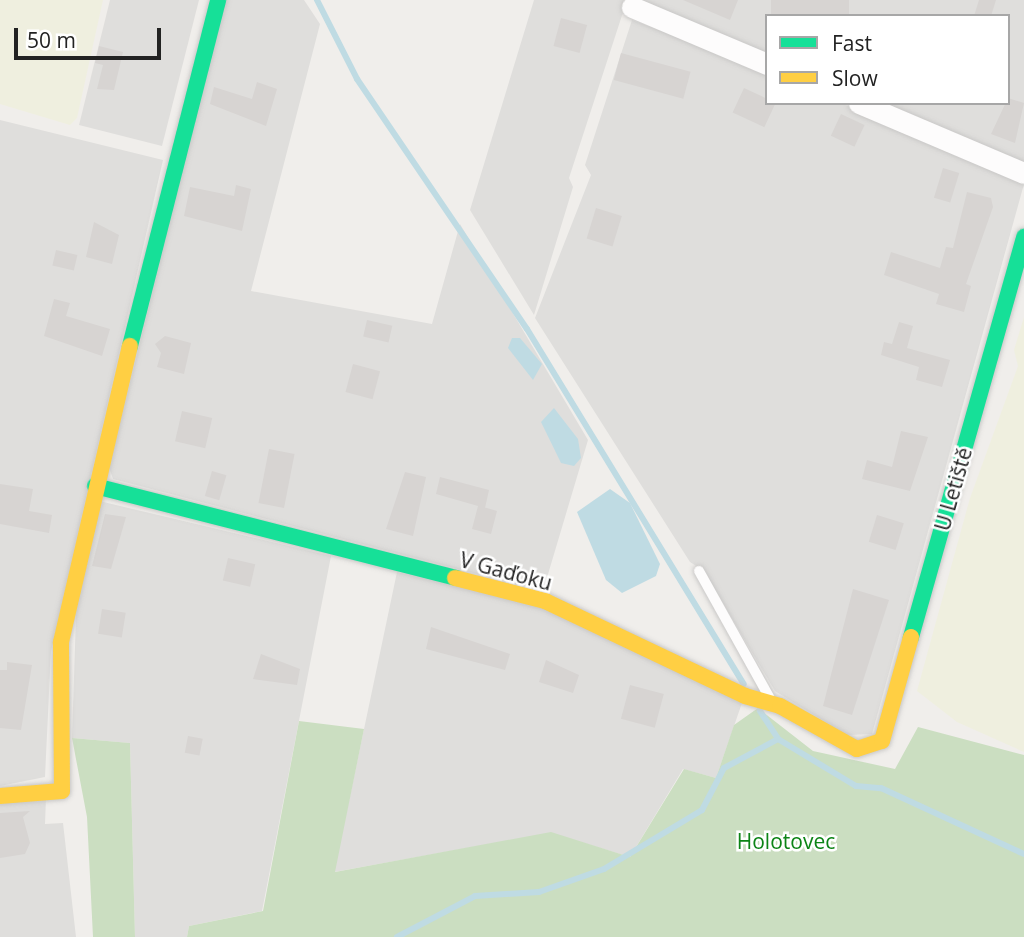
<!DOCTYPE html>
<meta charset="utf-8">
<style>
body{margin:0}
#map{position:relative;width:1024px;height:937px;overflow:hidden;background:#f0eeeb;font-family:"Open Sans",sans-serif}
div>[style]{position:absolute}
.residential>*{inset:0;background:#dfdedc}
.farmland>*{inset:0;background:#efefdf}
.forest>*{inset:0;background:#cbdec1}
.water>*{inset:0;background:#bfdbe3}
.stream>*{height:6px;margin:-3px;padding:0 3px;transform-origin:3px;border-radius:3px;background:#bfdbe3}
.building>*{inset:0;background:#d7d4d2;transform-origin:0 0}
.roads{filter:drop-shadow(0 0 2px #c9c8c7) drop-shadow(0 0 2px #c9c8c7)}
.lane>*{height:10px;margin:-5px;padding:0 5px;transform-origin:5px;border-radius:5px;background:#fdfcfc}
.street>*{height:21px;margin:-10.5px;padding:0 10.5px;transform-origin:10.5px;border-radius:10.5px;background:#fdfcfc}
.fast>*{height:16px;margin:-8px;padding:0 8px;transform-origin:8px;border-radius:8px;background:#16e098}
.slow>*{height:16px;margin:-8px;padding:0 8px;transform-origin:8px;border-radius:8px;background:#ffcf43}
span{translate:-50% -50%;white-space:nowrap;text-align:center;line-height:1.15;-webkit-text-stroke:5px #fff;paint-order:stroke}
.street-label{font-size:21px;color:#222}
.park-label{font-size:21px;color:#0c8416}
.legend{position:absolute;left:765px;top:14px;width:245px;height:91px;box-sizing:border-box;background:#fff;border:2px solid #a7a7a7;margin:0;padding:9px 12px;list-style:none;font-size:21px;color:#222}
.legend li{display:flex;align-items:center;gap:14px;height:35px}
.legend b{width:35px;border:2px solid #a7a7a7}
.scale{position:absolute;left:14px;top:28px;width:147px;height:32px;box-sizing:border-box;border:4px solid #222;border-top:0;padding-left:9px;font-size:21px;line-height:24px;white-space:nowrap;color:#222;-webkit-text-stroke:5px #fff;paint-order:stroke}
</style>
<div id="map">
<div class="residential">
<div style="clip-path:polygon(110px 0,199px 0,162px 146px,79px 125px)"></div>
<div style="clip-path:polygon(225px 0,304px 0,320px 24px,251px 291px,432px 324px,460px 224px,588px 440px,543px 591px,113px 479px,109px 467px)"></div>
<div style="clip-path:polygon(534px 0,627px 0,569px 178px,573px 187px,534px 315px,470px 210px)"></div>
<div style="clip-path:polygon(642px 0,1024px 0,1024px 168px,877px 103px,1008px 103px,1008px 16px,767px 16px,767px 55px)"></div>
<div style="clip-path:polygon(632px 20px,767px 71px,767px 103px,841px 103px,1024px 184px,872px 734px,847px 735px,775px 691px,704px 571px,690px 562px,535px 318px,591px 175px,585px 165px)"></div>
<div style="clip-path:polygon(0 120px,163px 160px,51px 651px,45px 777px,0 786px)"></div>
<div style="clip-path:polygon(95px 500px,331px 556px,262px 911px,189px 926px,187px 937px,135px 937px,130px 743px,72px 738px,77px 586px)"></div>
<div style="clip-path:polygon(397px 572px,553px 609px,743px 700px,716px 778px,683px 769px,630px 857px,551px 833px,334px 872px)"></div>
<div style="clip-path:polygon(46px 798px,45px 824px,63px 823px,76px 937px,0 937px,0 801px)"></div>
</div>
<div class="farmland">
<div style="clip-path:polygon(0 0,103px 0,77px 118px,70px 125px,0 104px)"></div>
<div style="clip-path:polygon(1024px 317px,1024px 752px,957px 722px,917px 691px,970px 498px,1018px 366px,1014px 350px)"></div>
</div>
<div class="forest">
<div style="clip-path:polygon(758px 708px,813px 751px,895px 769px,918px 727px,1024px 755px,1024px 937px,187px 937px,189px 926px,263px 911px,299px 721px,364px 729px,335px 872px,551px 832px,630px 857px,684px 769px,716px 778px,734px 725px)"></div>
<div style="clip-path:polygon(72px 738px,130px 743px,135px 937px,93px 937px,87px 817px)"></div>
</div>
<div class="water">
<div style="clip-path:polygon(512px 338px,520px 338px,542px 364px,533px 380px,508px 348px)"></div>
<div style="clip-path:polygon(554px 408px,578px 439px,581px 458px,574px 466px,561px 463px,541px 422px)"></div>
<div style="clip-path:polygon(610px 489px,630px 503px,660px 564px,656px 576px,622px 593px,606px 580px,577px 512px)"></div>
</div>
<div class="stream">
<div style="left:317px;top:0;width:89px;rotate:63.1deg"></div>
<div style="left:357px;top:79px;width:302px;rotate:55.8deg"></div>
<div style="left:527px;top:329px;width:416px;rotate:58.6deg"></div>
<div style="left:760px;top:711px;width:33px;rotate:57deg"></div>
<div style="left:397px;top:937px;width:88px;rotate:-27.7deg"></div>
<div style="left:475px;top:896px;width:64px;rotate:-3.6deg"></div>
<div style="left:539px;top:892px;width:69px;rotate:-19.5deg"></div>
<div style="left:604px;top:869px;width:114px;rotate:-31deg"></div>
<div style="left:702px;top:810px;width:47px;rotate:-62.4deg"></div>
<div style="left:724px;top:768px;width:61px;rotate:-28.2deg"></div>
<div style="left:778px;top:739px;width:91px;rotate:31.1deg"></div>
<div style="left:856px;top:786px;width:25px;rotate:5deg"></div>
<div style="left:881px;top:788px;width:157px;rotate:24.8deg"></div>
</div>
<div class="building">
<div style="clip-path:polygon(683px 0,738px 0,730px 20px)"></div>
<div style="left:771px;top:0;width:78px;height:17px"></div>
<div style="clip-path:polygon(979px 0,996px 0,991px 16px,974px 16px)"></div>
<div style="left:561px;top:18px;width:27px;height:29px;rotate:15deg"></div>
<div style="clip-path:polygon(99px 46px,123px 52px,114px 90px,97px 89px,103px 65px,95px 63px)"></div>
<div style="left:621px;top:53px;width:72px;height:28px;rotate:15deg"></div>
<div style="clip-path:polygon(257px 82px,277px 89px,266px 126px,210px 104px,214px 87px,252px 99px)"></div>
<div style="left:744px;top:88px;width:35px;height:27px;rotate:25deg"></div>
<div style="clip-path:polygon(1008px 98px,1024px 103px,1015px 143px,991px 134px)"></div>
<div style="left:841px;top:114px;width:26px;height:24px;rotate:25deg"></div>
<div style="left:943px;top:168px;width:17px;height:31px;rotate:17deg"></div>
<div style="clip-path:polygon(236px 185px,251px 189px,242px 231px,184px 216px,190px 187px,234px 196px)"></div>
<div style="clip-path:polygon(967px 192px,991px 198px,993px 207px,966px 284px,971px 286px,964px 312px,936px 304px,939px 294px,884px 275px,891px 252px,940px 268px,946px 247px,953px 248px)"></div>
<div style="left:596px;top:208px;width:27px;height:32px;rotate:17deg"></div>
<div style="clip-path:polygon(94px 222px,119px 235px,112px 264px,86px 257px)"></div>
<div style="left:56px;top:250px;width:22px;height:16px;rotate:13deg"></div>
<div style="clip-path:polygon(54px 299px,70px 303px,66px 316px,110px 329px,102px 356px,44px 336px)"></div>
<div style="left:367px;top:320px;width:26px;height:17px;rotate:13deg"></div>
<div style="clip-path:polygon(899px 322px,913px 326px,907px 348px,950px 360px,942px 387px,916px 380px,919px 367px,881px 355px,884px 342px,892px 344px)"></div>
<div style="clip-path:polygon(165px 336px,191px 343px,184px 374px,157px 367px,161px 353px,155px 344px)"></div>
<div style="left:353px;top:364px;width:28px;height:29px;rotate:15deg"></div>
<div style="left:182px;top:411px;width:31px;height:31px;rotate:13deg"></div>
<div style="clip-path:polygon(901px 431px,928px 437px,910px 491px,862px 479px,867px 460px,892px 467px)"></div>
<div style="left:269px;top:449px;width:26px;height:55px;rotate:11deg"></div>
<div style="left:212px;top:471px;width:15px;height:26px;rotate:16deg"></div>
<div style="clip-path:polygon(405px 472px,426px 477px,413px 536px,386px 529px)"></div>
<div style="clip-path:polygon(440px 477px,489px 490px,485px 508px,480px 506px,497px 511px,491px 534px,472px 529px,478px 506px,436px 494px)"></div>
<div style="clip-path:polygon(0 484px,33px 489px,29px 511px,52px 515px,49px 533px,0 524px)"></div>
<div style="clip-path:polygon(105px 514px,126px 517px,111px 569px,92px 566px)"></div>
<div style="left:877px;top:515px;width:28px;height:28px;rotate:17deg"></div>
<div style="left:228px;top:558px;width:28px;height:23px;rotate:13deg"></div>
<div style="clip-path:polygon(853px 589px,889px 600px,852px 715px,823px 706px)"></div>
<div style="left:102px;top:609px;width:24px;height:25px;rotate:9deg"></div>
<div style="clip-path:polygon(431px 627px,510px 654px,505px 670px,426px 649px)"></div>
<div style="clip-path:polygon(261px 654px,300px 669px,297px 685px,253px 679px)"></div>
<div style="clip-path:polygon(546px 660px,579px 675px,573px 693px,539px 682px)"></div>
<div style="clip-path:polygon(7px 662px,32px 665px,21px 730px,0 728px,0 670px,7px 670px)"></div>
<div style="left:630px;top:685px;width:35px;height:35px;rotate:15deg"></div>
<div style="left:188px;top:736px;width:15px;height:17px;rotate:11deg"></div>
<div style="clip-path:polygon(30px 811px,23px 817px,30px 843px,25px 854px,0 858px,0 813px)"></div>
</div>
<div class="roads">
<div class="lane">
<div style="left:699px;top:571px;width:144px;rotate:60.9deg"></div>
</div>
<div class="street">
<div style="left:632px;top:7px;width:147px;rotate:22.9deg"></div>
<div style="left:859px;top:103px;width:179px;rotate:23deg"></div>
</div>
<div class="fast">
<div style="left:130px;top:346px;width:357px;rotate:-75.7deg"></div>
<div style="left:95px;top:486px;width:372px;rotate:14.3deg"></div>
<div style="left:911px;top:637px;width:416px;rotate:-74.2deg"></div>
</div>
<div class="slow">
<div style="left:455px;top:578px;width:93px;rotate:14.3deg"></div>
<div style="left:545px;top:601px;width:221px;rotate:25.4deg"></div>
<div style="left:745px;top:696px;width:36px;rotate:16deg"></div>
<div style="left:780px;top:706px;width:88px;rotate:29.2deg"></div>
<div style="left:857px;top:749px;width:26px;rotate:-18deg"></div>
<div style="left:882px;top:741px;width:108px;rotate:-74.4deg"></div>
<div style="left:0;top:796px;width:62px;rotate:-4.6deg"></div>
<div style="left:62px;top:791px;width:149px;rotate:-90.4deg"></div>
<div style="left:61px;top:642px;width:304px;rotate:-76.9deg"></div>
</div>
</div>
<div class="street-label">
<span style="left:953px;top:489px;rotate:-74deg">U Letiště</span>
<span style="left:506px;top:571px;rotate:15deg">V Gaďoku</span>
</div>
<div class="park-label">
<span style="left:786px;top:841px">Holotovec</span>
</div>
<ul class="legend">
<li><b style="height:9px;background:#16e098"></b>Fast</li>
<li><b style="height:9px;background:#ffcf43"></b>Slow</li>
</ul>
<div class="scale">50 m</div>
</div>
